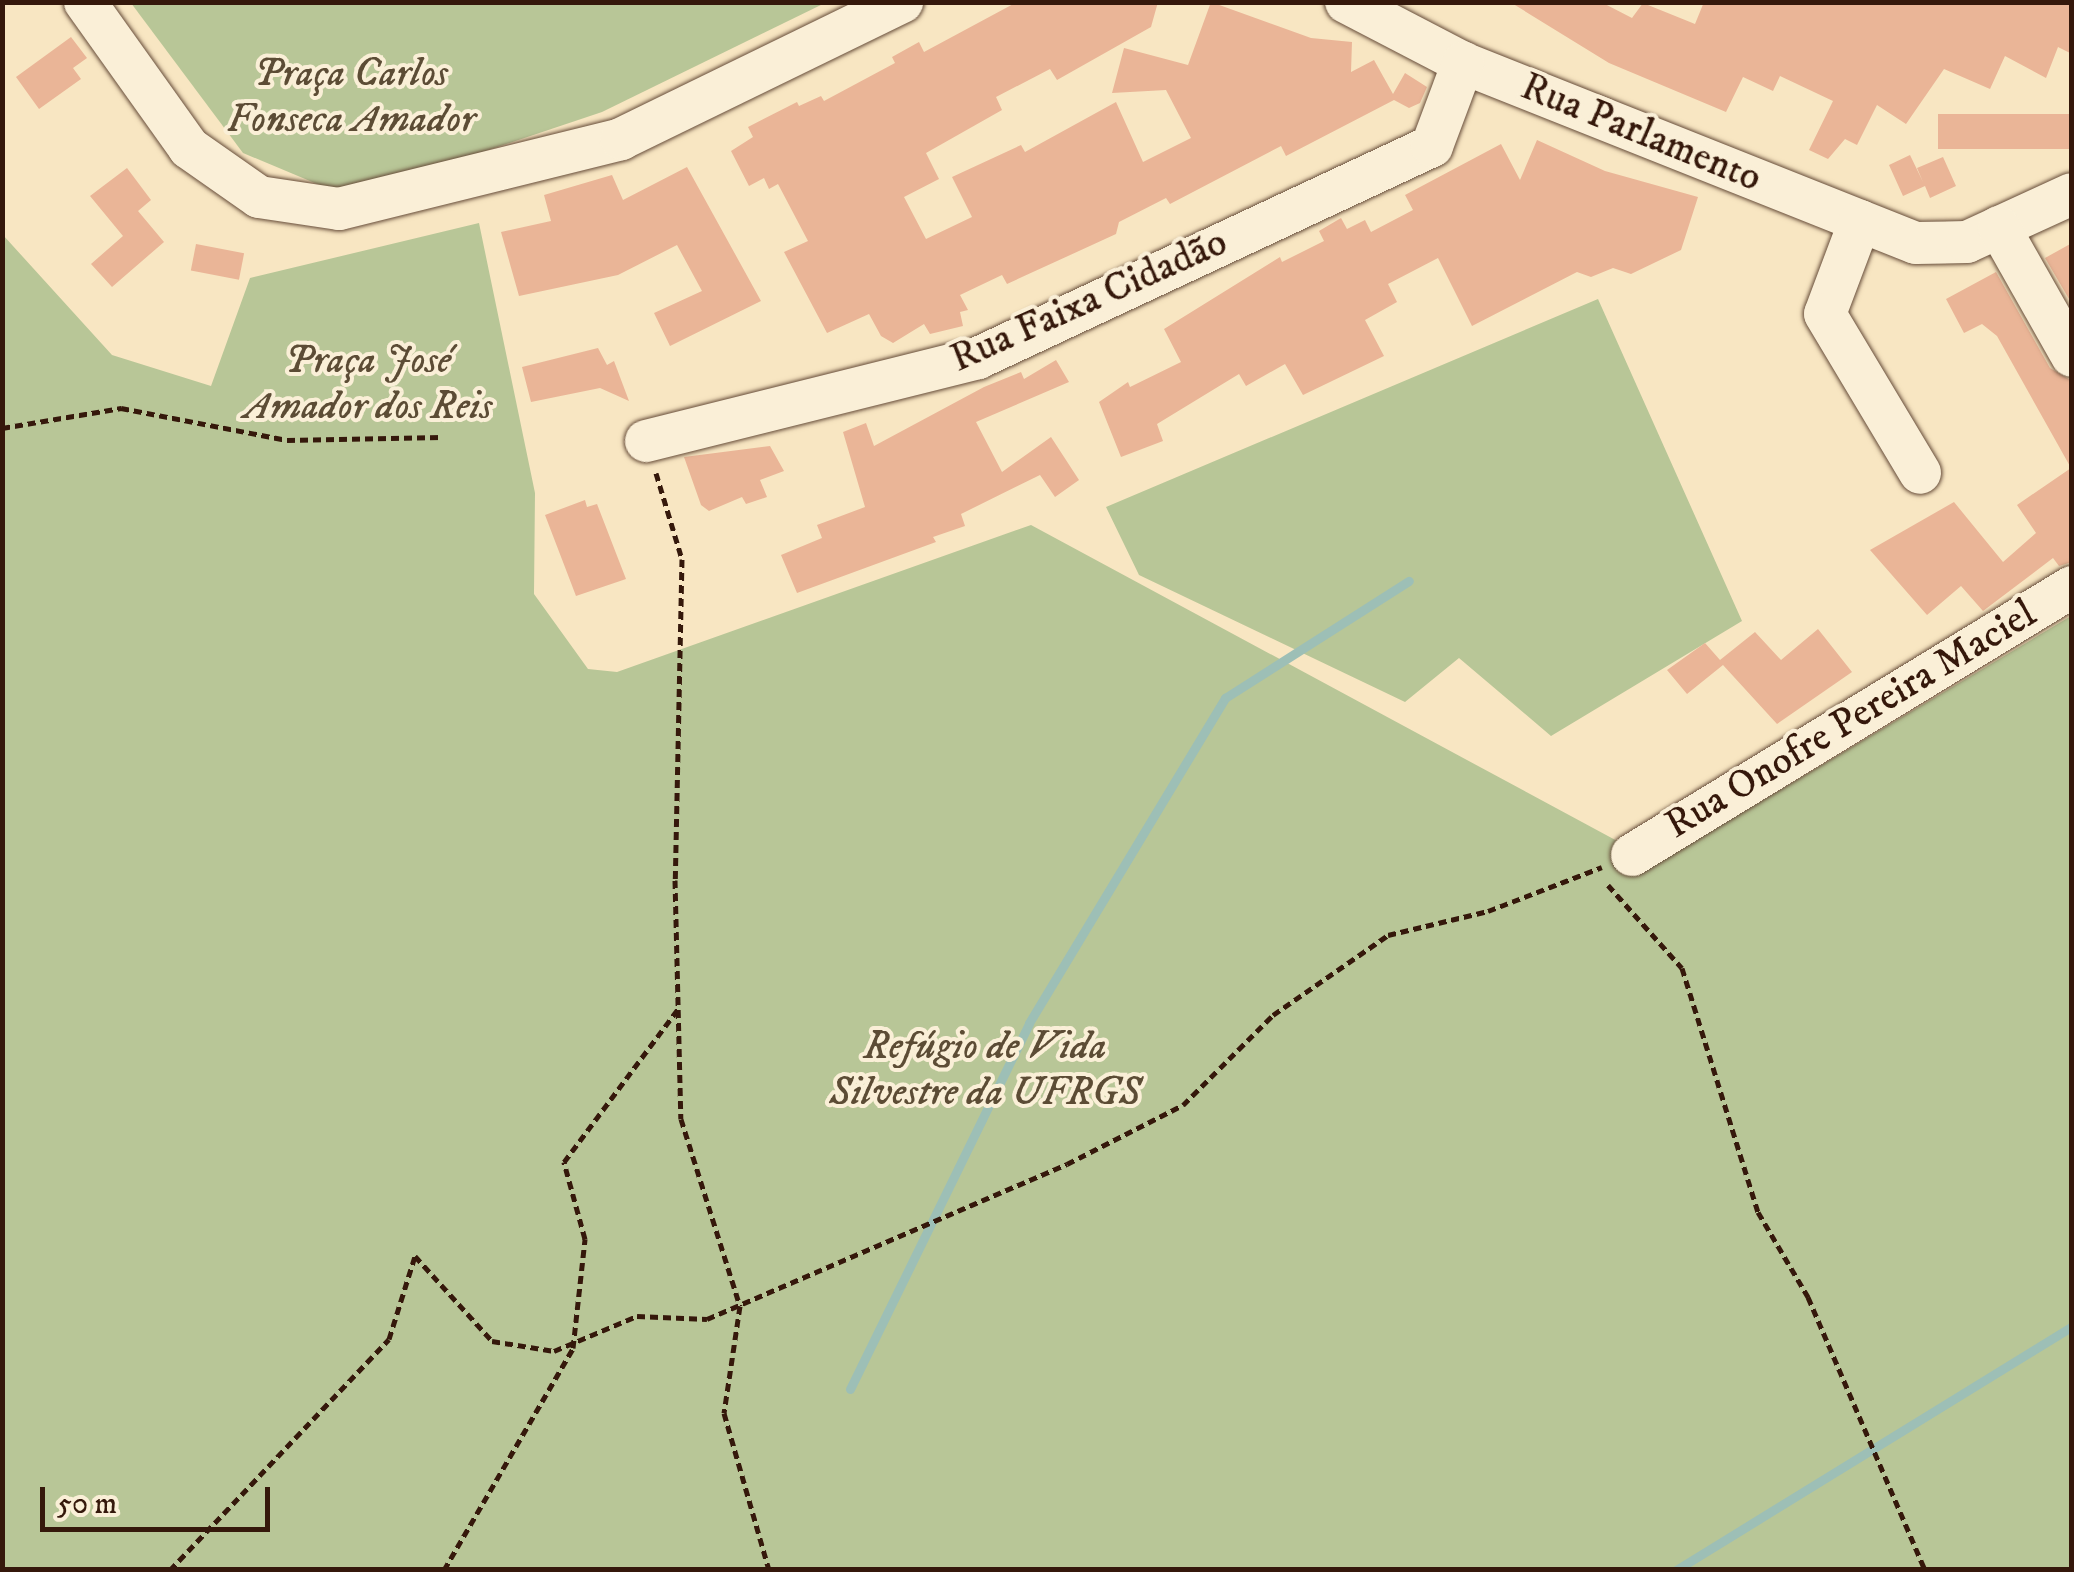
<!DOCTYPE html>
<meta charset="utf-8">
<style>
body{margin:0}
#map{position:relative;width:2074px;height:1572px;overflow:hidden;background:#f8e6c2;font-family:"IM FELL DW Pica",serif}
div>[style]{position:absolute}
.green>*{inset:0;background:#b8c697}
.stream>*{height:9px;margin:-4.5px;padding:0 4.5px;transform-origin:4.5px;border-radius:4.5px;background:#9dbfb6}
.building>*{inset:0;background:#eab597;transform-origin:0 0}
.path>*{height:5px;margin-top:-2.5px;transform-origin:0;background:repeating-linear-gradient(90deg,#35180b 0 8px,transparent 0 13px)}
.roads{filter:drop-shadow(0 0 2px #664c39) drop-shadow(0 0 2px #664c39)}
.minor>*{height:42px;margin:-21px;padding:0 21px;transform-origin:21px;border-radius:21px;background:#faefd7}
span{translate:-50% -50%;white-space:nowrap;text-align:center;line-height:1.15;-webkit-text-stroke:8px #faefd7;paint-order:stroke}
.park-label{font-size:40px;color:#5c4c35;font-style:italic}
.street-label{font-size:40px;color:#35180b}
.frame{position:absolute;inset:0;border:5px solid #35180b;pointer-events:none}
.scale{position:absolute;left:40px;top:1487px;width:230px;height:45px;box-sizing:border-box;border:5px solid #35180b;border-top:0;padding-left:12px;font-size:30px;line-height:35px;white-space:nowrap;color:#35180b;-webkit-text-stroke:8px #faefd7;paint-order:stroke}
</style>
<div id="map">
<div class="green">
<div style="clip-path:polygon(131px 3px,825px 3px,602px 112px,348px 197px,243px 153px)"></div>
<div style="clip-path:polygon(479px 223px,535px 493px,534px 594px,588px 669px,617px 672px,1031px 525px,1658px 863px,2071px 616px,2071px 1569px,3px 1570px,3px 235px,112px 355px,211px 386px,250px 278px)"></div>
<div style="clip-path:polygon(1598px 299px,1742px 621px,1551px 736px,1459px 658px,1405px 702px,1139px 575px,1106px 507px)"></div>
</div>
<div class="stream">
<div style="left:850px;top:1389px;width:407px;rotate:-63.9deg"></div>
<div style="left:1029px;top:1023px;width:380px;rotate:-58.9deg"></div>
<div style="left:1225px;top:698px;width:218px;rotate:-32.5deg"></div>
<div style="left:1676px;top:1570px;width:465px;rotate:-31.6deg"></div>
</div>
<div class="building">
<div style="clip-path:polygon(1017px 2px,1158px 2px,1151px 27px,1057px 80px,1050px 69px,996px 97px,1002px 110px,926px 153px,939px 179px,904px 197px,926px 239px,972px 217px,952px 177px,1021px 145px,1025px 152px,1116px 102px,1143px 162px,1191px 138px,1166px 90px,1112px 93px,1124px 48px,1188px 65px,1211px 2px,1311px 38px,1352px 42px,1351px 72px,1374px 60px,1393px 94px,1405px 73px,1427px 87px,1420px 103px,1409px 108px,1394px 100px,1286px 156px,1281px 146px,1170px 204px,1166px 198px,1119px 222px,1116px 234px,1007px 284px,1002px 275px,960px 295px,968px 310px,960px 312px,963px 326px,930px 334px,924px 324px,893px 343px,881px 336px,869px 314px,827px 333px,784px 252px,808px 241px,778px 184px,769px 189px,764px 178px,749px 186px,731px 151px,753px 137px,748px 127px,797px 102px,799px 106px,821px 96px,824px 101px,895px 63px,892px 57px,919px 42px,924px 52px)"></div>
<div style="clip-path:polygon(1510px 2px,1601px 2px,1632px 18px,1643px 3px,1695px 24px,1704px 2px,2072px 2px,2072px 54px,2058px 47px,2046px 78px,2005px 56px,1990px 89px,1944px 69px,1906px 124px,1877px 105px,1857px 145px,1845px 139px,1828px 159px,1809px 150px,1833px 101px,1780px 76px,1773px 91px,1743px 77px,1726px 112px,1609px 63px)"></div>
<div style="clip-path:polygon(71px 37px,87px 58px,73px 68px,81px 79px,39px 109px,16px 77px)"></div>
<div style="left:2072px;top:114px;width:35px;height:134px;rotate:90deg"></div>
<div style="clip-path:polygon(1537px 140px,1605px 171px,1698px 197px,1681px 250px,1631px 274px,1613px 268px,1591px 277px,1577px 272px,1472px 326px,1438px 258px,1388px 284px,1397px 302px,1365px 320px,1384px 356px,1303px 395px,1285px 364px,1246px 386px,1239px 374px,1157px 424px,1163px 441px,1121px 457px,1099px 402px,1128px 382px,1130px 387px,1181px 362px,1164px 329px,1280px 257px,1282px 262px,1324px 241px,1319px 231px,1341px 218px,1347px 229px,1365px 220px,1371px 232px,1413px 210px,1405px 195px,1501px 144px,1520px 180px)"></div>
<div style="clip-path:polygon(1910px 155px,1923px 182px,1917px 168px,1943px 157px,1956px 186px,1930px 198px,1925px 186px,1903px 196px,1889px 165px)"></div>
<div style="clip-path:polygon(687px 167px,761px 301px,670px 346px,654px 313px,702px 291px,677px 245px,618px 275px,519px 296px,501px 232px,551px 221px,544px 195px,612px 175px,623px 200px)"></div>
<div style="clip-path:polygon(127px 168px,151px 200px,138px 211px,164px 242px,112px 287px,91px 264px,123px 236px,90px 196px)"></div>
<div style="clip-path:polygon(2072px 243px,2072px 304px,2045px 258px)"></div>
<div style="left:196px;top:244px;width:49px;height:27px;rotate:11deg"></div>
<div style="clip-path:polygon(1996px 272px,2050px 368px,2072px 381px,2072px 562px,2059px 566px,2053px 558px,1983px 611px,1961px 586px,1927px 615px,1870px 550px,1954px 502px,2003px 562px,2036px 533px,2017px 505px,2071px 468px,1997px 336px,1982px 324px,1964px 333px,1946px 299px)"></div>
<div style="clip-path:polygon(598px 348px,607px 365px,614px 361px,629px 401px,600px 388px,531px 402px,522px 367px)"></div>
<div style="clip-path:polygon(1056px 360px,1069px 382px,976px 422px,1002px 472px,1051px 437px,1079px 480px,1055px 497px,1040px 475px,961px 514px,965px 526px,933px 537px,936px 542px,797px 593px,781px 555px,822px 538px,817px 525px,865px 507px,843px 432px,866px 423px,874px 446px,984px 387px,1021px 372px,1024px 379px)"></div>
<div style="clip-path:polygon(770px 446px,784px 471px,760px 480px,767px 497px,746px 504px,742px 497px,709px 511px,701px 505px,684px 457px)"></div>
<div style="clip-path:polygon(585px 500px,587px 507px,597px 504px,626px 579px,576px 596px,545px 515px)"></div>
<div style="clip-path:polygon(1818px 629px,1852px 672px,1777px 724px,1723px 665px,1687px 694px,1667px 670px,1705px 643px,1720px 660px,1755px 632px,1781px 660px)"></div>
</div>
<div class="path">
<div style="left:2px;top:428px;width:121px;rotate:-9.5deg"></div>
<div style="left:121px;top:408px;width:169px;rotate:10.9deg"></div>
<div style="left:287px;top:440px;width:155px;rotate:-1.1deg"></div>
<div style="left:656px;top:473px;width:90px;rotate:73.2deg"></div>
<div style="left:682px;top:559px;width:321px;rotate:91.2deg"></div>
<div style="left:675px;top:880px;width:239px;rotate:88.6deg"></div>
<div style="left:681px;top:1119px;width:196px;rotate:72.5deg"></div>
<div style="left:740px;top:1306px;width:108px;rotate:98.5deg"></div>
<div style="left:724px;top:1413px;width:163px;rotate:74deg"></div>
<div style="left:1608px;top:885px;width:111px;rotate:48.3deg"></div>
<div style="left:1682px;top:968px;width:256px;rotate:72.7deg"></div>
<div style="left:1758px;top:1212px;width:99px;rotate:59.5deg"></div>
<div style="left:1808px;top:1297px;width:297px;rotate:66.8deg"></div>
<div style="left:415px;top:1256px;width:115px;rotate:47.8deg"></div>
<div style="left:492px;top:1341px;width:63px;rotate:9.2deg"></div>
<div style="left:554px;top:1351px;width:90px;rotate:-22.9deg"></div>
<div style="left:637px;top:1316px;width:70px;rotate:2.5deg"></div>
<div style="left:707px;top:1319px;width:392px;rotate:-23.3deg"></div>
<div style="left:1067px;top:1164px;width:130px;rotate:-27deg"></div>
<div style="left:1183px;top:1105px;width:127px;rotate:-45deg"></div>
<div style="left:1273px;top:1015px;width:140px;rotate:-34.8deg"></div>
<div style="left:1388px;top:935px;width:103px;rotate:-13.5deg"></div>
<div style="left:1488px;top:911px;width:122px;rotate:-21.1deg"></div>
<div style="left:170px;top:1570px;width:318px;rotate:-46.5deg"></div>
<div style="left:389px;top:1339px;width:87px;rotate:-72.6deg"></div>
<div style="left:444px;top:1570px;width:257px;rotate:-59.8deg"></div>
<div style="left:573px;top:1348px;width:110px;rotate:-83.7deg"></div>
<div style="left:585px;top:1239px;width:80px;rotate:-105.3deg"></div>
<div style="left:564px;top:1162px;width:191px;rotate:-53.3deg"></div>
</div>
<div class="roads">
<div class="minor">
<div style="left:85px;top:2px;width:179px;rotate:54.5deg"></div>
<div style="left:189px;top:148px;width:85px;rotate:35deg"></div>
<div style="left:259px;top:197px;width:81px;rotate:8.5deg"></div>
<div style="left:339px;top:209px;width:291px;rotate:-13.9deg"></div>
<div style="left:621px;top:139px;width:313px;rotate:-26deg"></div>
<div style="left:1346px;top:2px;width:132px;rotate:27.5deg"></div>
<div style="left:1463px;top:63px;width:487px;rotate:21.7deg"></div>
<div style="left:1916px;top:243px;width:51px;rotate:-1.1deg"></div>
<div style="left:1967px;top:242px;width:115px;rotate:-24.6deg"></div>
<div style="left:1860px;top:221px;width:99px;rotate:110.6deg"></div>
<div style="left:1825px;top:314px;width:185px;rotate:59.1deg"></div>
<div style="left:1999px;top:227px;width:148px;rotate:60.5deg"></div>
<div style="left:646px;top:441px;width:342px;rotate:-14deg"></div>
<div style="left:978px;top:358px;width:501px;rotate:-25.03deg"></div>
<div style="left:1432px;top:146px;width:89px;rotate:-69.5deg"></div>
<div style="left:1632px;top:855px;width:515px;rotate:-31.35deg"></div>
</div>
</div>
<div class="park-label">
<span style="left:351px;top:97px">Praça Carlos<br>Fonseca Amador</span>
<span style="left:368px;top:384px">Praça José<br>Amador dos Reis</span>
<span style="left:985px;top:1070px">Refúgio de Vida<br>Silvestre da UFRGS</span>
</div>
<div class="street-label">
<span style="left:1641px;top:133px;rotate:22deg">Rua Parlamento</span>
<span style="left:1089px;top:301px;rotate:-24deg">Rua Faixa Cidadão</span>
<span style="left:1851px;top:720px;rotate:-31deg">Rua Onofre Pereira Maciel</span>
</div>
<div class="frame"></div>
<div class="scale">50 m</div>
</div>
